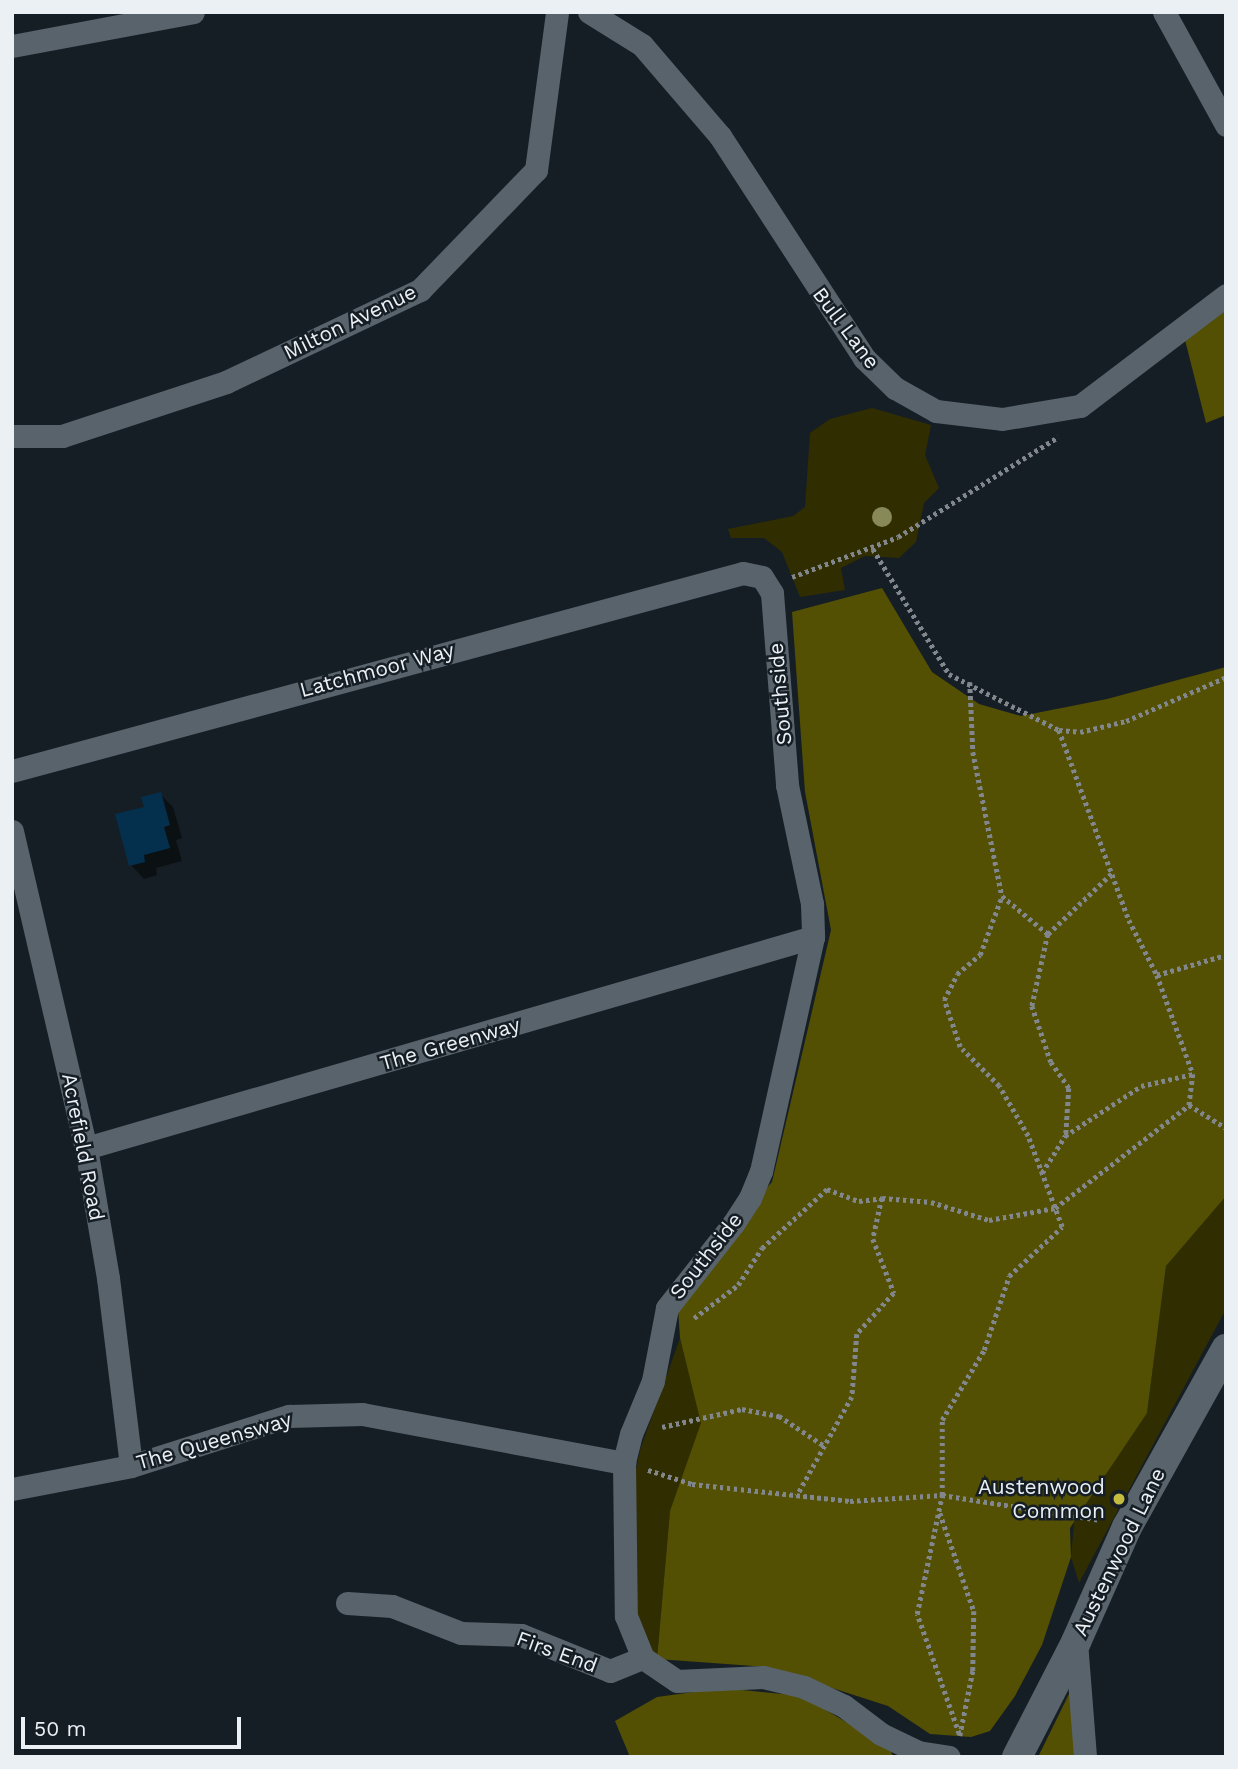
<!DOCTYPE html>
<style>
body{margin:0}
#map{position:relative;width:1238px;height:1769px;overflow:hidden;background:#161e25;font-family:"Work Sans",sans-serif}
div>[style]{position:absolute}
.green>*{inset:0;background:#302d00}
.forest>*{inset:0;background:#534f03}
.shadow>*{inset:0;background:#0007}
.building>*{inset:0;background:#04304e}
.path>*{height:4.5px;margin-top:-2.25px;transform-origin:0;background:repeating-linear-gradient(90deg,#81878d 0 3.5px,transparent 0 7px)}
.minor>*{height:23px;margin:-11.5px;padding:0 11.5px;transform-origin:11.5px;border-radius:11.5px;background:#59636c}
.tertiary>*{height:30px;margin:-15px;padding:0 15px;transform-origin:15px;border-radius:15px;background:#59636c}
.trees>*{width:20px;height:20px;margin:-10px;border-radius:50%;background:#888958}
.dots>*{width:19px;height:19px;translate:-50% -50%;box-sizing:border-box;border:4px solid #161e25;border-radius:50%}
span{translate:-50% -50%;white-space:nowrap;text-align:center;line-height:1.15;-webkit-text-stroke:5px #161e25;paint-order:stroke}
.street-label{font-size:21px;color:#ebf0f5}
.poi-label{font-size:21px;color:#ebf0f5}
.right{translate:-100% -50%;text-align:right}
.frame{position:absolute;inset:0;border:14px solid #ebf0f5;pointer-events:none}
.scale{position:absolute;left:21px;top:1717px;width:220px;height:32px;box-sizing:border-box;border:4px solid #ebf0f5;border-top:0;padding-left:9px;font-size:21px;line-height:24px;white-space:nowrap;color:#ebf0f5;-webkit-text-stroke:5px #161e25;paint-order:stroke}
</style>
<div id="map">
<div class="green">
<div style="clip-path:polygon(872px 408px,931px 425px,925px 455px,939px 488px,924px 503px,916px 542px,899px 558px,865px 556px,841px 568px,845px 590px,800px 597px,782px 552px,764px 538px,731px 538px,728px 529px,793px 516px,805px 507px,810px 433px,830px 419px)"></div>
<div style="clip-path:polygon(1226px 1188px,1226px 1309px,1079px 1583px,1071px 1557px,1074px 1523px,1147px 1412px,1166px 1266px)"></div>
<div style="clip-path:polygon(680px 1338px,702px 1423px,670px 1512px,657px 1659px,635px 1620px,634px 1479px,640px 1450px)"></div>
</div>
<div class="forest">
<div style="clip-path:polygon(1226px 301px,1226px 415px,1206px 423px,1184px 336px)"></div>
<div style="clip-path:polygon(882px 588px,932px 672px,979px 704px,1021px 716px,1107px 699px,1226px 667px,1226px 1196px,1166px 1266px,1147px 1413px,1070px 1528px,1071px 1557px,1042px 1645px,1015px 1696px,990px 1731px,971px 1737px,930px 1734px,888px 1706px,767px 1667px,657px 1659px,670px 1511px,701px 1423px,680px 1338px,677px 1293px,772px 1182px,831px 930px,805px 792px,792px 612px)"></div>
<div style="clip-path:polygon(723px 1688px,802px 1696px,890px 1748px,893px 1757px,630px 1757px,615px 1721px,657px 1697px)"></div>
<div style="clip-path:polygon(1071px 1690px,1076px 1757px,1038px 1757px,1068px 1696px)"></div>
</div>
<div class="shadow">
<div style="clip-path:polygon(160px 794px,173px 807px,182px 838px,176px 840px,182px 861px,156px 868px,157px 875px,144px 879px,131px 865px,146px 808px)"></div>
</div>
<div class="building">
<div style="clip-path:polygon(161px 792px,170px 825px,164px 827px,170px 848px,144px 855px,145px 862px,129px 866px,115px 814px,144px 807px,141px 797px)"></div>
</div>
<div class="path">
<div style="left:873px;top:549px;width:146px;rotate:58.7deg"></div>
<div style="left:949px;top:674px;width:123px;rotate:27deg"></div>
<div style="left:1059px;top:730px;width:21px;rotate:5deg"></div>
<div style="left:1080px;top:732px;width:47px;rotate:-13.4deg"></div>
<div style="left:1126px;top:721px;width:109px;rotate:-23.7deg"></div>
<div style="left:792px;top:577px;width:113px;rotate:-20.7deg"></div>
<div style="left:898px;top:537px;width:189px;rotate:-32deg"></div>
<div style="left:970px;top:682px;width:70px;rotate:87.5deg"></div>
<div style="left:973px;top:752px;width:147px;rotate:78.6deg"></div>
<div style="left:1002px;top:896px;width:60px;rotate:39.6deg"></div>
<div style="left:1048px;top:934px;width:90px;rotate:-43.6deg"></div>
<div style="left:1059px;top:730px;width:202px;rotate:69.8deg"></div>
<div style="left:1129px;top:920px;width:62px;rotate:63deg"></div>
<div style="left:1157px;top:975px;width:72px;rotate:-16.2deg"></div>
<div style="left:1048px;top:934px;width:74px;rotate:102.5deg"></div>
<div style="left:1032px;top:1006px;width:59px;rotate:71.3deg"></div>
<div style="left:1051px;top:1062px;width:32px;rotate:55deg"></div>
<div style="left:1069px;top:1088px;width:47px;rotate:93.7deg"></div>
<div style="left:1157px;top:975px;width:105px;rotate:70deg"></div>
<div style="left:1042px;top:1173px;width:44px;rotate:-58.1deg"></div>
<div style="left:1065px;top:1136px;width:91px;rotate:-33.3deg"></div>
<div style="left:1141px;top:1086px;width:53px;rotate:-13deg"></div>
<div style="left:1193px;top:1074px;width:31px;rotate:97deg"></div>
<div style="left:882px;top:1198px;width:49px;rotate:4.7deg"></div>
<div style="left:931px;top:1202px;width:61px;rotate:17.2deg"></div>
<div style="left:989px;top:1220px;width:67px;rotate:-10.3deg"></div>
<div style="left:1055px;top:1208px;width:169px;rotate:-37.5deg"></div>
<div style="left:1189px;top:1105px;width:44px;rotate:31.9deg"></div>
<div style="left:694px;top:1318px;width:55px;rotate:-36.9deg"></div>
<div style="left:738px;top:1285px;width:44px;rotate:-57deg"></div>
<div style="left:762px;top:1248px;width:88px;rotate:-42.2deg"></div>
<div style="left:827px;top:1189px;width:34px;rotate:21deg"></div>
<div style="left:859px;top:1201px;width:23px;rotate:-7deg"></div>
<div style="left:882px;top:1198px;width:42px;rotate:102.4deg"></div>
<div style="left:873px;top:1239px;width:58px;rotate:68.7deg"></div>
<div style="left:894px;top:1293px;width:55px;rotate:132.1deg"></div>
<div style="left:857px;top:1334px;width:63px;rotate:94.5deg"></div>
<div style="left:852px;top:1397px;width:113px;rotate:119.1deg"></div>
<div style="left:662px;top:1427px;width:82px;rotate:-12.7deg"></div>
<div style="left:742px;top:1409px;width:38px;rotate:11deg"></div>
<div style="left:779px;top:1416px;width:56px;rotate:33.4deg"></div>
<div style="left:648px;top:1470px;width:46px;rotate:17.7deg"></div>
<div style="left:692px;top:1484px;width:159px;rotate:6.1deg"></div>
<div style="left:850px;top:1501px;width:92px;rotate:-3.7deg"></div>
<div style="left:942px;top:1495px;width:75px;rotate:-90deg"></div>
<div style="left:942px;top:1420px;width:82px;rotate:-59deg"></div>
<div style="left:984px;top:1350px;width:78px;rotate:-71.3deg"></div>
<div style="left:1009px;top:1276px;width:72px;rotate:-42.8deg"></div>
<div style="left:1062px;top:1227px;width:97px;rotate:-110.5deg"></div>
<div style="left:1028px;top:1136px;width:58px;rotate:-120.1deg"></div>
<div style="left:999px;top:1086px;width:55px;rotate:-135deg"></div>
<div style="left:960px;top:1047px;width:50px;rotate:-108.8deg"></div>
<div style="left:944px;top:1000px;width:29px;rotate:-63deg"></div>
<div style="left:957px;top:974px;width:30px;rotate:-40deg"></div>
<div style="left:980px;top:955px;width:63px;rotate:-69.6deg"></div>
<div style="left:940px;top:1513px;width:104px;rotate:70.9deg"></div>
<div style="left:974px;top:1611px;width:60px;rotate:91deg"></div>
<div style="left:973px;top:1671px;width:66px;rotate:101.3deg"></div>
<div style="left:959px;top:1734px;width:127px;rotate:-109.3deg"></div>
<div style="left:917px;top:1614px;width:122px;rotate:-78.1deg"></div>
<div style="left:942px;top:1495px;width:159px;rotate:9deg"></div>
</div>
<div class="minor">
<div style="left:589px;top:12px;width:62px;rotate:31.9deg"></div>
<div style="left:642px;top:45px;width:120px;rotate:49.4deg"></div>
<div style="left:720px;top:136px;width:265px;rotate:57deg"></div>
<div style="left:864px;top:358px;width:43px;rotate:44.1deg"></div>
<div style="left:895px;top:388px;width:47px;rotate:29.3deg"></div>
<div style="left:936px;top:411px;width:66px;rotate:6.9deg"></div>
<div style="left:1002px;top:419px;width:79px;rotate:-9.5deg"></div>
<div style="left:1080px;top:406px;width:183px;rotate:-37.2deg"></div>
<div style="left:1164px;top:12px;width:129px;rotate:61.2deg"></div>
<div style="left:12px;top:46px;width:184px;rotate:-10.6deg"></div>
<div style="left:12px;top:436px;width:50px"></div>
<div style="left:62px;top:436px;width:173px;rotate:-18.2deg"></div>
<div style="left:226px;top:382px;width:215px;rotate:-25.4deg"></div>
<div style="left:420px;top:290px;width:167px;rotate:-46deg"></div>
<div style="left:536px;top:170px;width:159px;rotate:-82.4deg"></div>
<div style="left:12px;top:771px;width:757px;rotate:-15.16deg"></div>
<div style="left:743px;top:573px;width:19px;rotate:12deg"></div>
<div style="left:762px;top:577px;width:19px;rotate:58deg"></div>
<div style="left:772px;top:593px;width:193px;rotate:85.5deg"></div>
<div style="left:787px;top:785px;width:122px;rotate:78.1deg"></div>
<div style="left:812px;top:904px;width:33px;rotate:88deg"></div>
<div style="left:813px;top:937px;width:240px;rotate:102.5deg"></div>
<div style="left:761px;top:1171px;width:29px;rotate:112deg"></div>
<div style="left:750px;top:1198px;width:31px;rotate:123deg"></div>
<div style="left:733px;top:1224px;width:107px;rotate:128.2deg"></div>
<div style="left:667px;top:1308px;width:74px;rotate:100.9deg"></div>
<div style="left:653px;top:1381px;width:57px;rotate:112.5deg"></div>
<div style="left:631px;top:1434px;width:30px;rotate:104deg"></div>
<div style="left:624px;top:1463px;width:153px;rotate:89.3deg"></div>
<div style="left:626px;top:1616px;width:45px;rotate:68deg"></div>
<div style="left:643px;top:1658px;width:41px;rotate:34.1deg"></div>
<div style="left:677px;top:1681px;width:86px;rotate:-2.7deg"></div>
<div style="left:763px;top:1677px;width:42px;rotate:13.7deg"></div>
<div style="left:804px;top:1687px;width:44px;rotate:25.4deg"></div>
<div style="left:844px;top:1706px;width:46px;rotate:37.1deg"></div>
<div style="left:881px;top:1734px;width:41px;rotate:25.9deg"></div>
<div style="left:918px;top:1752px;width:31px;rotate:9deg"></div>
<div style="left:12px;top:831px;width:326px;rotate:76.9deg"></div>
<div style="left:86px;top:1148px;width:132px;rotate:80.4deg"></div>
<div style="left:108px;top:1278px;width:189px;rotate:83deg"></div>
<div style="left:86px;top:1148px;width:757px;rotate:-16.18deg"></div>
<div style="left:12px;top:1489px;width:121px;rotate:-10.9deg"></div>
<div style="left:131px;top:1466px;width:166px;rotate:-17.6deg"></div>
<div style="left:289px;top:1416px;width:73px;rotate:-1.6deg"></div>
<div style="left:362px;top:1414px;width:267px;rotate:10.6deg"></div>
<div style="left:347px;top:1603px;width:45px;rotate:3.8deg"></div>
<div style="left:392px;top:1606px;width:74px;rotate:21.4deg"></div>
<div style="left:461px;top:1633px;width:60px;rotate:1.9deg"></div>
<div style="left:521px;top:1635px;width:96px;rotate:22deg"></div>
<div style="left:610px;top:1671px;width:35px;rotate:-22deg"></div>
<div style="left:1076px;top:1642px;width:115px;rotate:85.5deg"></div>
</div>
<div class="tertiary">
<div style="left:1017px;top:1757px;width:129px;rotate:-62.8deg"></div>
<div style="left:1076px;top:1642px;width:126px;rotate:-66.1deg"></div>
<div style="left:1127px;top:1527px;width:204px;rotate:-60.9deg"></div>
</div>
<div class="trees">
<div style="left:882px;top:517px"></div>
</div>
<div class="dots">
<div style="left:1119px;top:1499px;background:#c4bc3e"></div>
</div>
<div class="street-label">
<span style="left:350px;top:322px;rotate:-26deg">Milton Avenue</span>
<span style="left:846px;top:328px;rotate:53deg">Bull Lane</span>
<span style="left:377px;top:670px;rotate:-15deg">Latchmoor Way</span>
<span style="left:780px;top:694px;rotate:-95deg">Southside</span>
<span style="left:450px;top:1044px;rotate:-16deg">The Greenway</span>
<span style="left:83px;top:1147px;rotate:79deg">Acrefield Road</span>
<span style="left:706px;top:1256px;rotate:-52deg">Southside</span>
<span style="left:214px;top:1441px;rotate:-16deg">The Queensway</span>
<span style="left:1119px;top:1552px;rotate:-64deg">Austenwood Lane</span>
<span style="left:557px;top:1652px;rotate:20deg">Firs End</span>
</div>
<div class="poi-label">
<span class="right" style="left:1105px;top:1499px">Austenwood<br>Common</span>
</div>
<div class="frame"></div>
<div class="scale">50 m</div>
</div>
